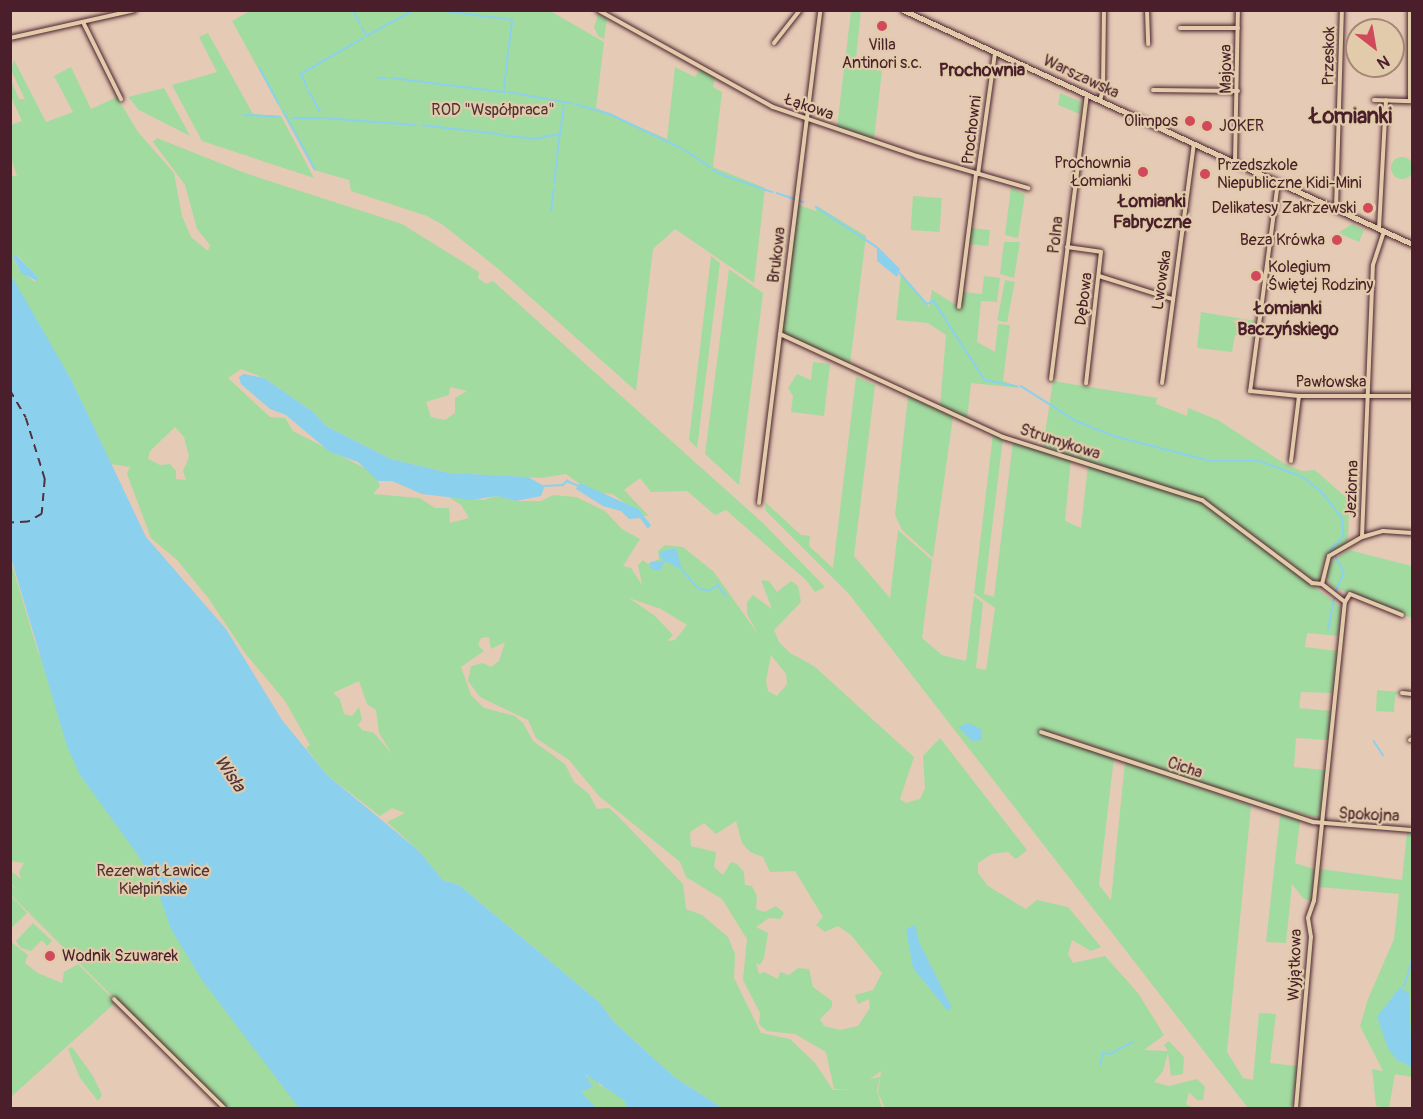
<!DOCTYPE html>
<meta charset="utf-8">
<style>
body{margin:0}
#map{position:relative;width:1423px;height:1119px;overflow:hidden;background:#e5cab6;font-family:Pangolin,sans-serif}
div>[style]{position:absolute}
.green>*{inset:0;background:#a2dba0;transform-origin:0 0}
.round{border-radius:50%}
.water>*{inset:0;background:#8bd1ed}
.stream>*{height:1.5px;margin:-0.75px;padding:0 0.75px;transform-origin:0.75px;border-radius:0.75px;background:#8bd1ed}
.ferry>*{height:1.5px;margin-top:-0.75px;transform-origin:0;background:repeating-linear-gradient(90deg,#50313e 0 8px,transparent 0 14px)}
.roads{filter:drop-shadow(0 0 2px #4a1f2b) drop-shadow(0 0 2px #4a1f2b)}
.street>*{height:4px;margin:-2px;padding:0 2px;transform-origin:2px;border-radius:2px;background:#e1cbaa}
.secondary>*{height:5px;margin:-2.5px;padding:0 2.5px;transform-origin:2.5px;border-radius:2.5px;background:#e1cbaa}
.dots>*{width:16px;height:16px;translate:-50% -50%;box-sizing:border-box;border:3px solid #e1cbaa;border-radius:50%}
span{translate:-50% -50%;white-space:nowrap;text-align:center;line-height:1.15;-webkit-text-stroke:4.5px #e1cbaa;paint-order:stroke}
.poi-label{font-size:16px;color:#4a1f2b}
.right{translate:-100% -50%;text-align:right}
.left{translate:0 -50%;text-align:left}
.street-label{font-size:16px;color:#4a1f2b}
.park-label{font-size:16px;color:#533237}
.neighbourhood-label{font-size:18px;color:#4a1f2b;font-weight:700}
.water-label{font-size:18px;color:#50313e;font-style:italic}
.district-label{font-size:22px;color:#4a1f2b;font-weight:700}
.frame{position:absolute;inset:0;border:12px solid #4a1f2b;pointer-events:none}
.north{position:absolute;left:1345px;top:18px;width:60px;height:60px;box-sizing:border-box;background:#e1cbaa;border:2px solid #a58677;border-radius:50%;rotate:149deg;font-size:16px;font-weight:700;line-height:24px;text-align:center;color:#4a1f2b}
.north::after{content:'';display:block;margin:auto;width:21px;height:27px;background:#d1495b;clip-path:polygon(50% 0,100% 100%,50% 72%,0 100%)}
</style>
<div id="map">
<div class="green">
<div style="clip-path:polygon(250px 11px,550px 11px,604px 42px,596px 108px,667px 139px,675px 67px,695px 77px,700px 69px,715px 78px,713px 87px,722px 92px,713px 167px,765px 188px,754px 283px,675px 229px,653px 249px,636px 391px,501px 271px,443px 225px,427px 216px,351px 191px,349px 180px,314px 170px,232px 21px)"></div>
<div style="clip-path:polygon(851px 11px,861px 11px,855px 67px,882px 71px,874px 139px,837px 127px)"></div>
<div style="clip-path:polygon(598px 15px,607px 18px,604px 39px,598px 36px,594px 27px)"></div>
<div style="clip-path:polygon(208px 33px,253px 114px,281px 116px,314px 178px,202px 141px,172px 85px,217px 72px,199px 37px)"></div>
<div style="clip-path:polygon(evenodd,14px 60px,46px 122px,73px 112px,54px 76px,71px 67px,91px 109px,117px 97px,138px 132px,174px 173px,182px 216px,191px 237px,208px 251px,210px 245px,197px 229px,185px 185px,153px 142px,157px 138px,245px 173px,402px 224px,479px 272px,478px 278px,486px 284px,493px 281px,764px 524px,825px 587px,815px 592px,806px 580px,726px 510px,715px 515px,687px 491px,651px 492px,640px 478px,624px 490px,649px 516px,644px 516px,612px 494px,592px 493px,566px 474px,541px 478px,449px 473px,391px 459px,326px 426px,312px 411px,264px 378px,241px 369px,228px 378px,270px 417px,285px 418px,293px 431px,374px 473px,380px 486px,373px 494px,420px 498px,435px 508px,449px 508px,450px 523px,469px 518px,461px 505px,449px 497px,484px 500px,496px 496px,516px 501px,541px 501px,553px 495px,576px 497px,605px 511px,622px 529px,640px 539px,623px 566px,631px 568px,642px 585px,638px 565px,643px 560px,648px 564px,659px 559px,658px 551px,665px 545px,683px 547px,714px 572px,758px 634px,747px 614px,747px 602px,753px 595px,772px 609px,761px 580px,769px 581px,777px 592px,791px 581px,798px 586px,801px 602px,774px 630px,779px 642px,790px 653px,814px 666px,914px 757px,900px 799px,906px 803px,920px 799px,925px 788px,923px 756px,940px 738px,1027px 850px,1016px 859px,1008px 852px,992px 854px,978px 863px,978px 873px,988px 886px,1026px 909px,1037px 900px,1068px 907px,1101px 947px,1091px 951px,1072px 940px,1068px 954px,1073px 963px,1105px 956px,1138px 993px,1164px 1035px,1144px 1050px,1168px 1051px,1164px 1045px,1169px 1041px,1184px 1057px,1183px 1074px,1171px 1076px,1168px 1053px,1163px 1071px,1154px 1082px,1169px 1086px,1197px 1079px,1205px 1087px,1203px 1100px,1197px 1100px,1189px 1092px,1186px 1104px,1193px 1108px,885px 1108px,878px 1093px,881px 1071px,870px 1079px,880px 1077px,877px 1091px,882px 1108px,722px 1108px,673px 1076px,614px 1022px,599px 1002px,459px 885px,443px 880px,418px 850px,387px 822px,405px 813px,392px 808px,380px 816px,327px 775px,306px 748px,310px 745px,285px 701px,245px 653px,209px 599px,177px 560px,151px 538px,127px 474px,130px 467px,111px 464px,72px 381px,22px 299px,11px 275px,11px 176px,17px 176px,11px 158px,10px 125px,22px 121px,11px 97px,11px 81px,19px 99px,25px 99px,11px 70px,14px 60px,17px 255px,37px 276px,35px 282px,19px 270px,13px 258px,17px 255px,14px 60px,450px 387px,467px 391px,455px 398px,455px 413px,445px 420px,431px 417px,426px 402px,449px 395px,450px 387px,14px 60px,175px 427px,184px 437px,189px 457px,183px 471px,186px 480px,176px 479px,176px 471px,170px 464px,160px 465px,148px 459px,150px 451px,175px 427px,14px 60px,629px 598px,661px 609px,687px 625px,675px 640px,667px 641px,673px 635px,655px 616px,629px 598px,14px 60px,489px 637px,491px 649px,505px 642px,499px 661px,491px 667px,483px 663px,471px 666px,468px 681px,480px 697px,528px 720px,536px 738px,569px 760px,599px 796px,680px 862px,686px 877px,722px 899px,747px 939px,743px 980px,760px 1013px,759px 1024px,767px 1031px,795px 1034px,826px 1052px,834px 1089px,850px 1089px,833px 1090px,815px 1063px,790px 1039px,761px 1033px,734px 978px,735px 954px,728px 937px,702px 915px,686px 909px,683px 884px,617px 815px,609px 808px,597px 809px,589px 794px,574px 782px,565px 764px,533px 741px,523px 723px,515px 716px,484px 708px,471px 695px,461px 667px,484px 651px,478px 645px,481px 638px,489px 637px,14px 60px,771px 655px,786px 674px,787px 684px,777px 696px,768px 691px,766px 681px,771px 655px,14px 60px,359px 681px,367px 704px,376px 710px,379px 733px,392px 754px,374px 733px,362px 730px,358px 725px,362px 719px,359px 707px,352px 716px,344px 714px,340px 699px,333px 693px,359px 681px,14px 60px,736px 821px,742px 843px,750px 852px,763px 857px,770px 872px,795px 871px,823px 917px,816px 925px,825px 932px,838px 926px,851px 935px,882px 973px,873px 990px,855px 995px,858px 1004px,869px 999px,870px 1008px,858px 1026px,840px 1030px,824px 1026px,820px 1019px,832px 1007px,832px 1001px,813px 987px,809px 969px,798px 968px,789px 975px,780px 972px,778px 979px,764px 972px,759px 974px,756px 963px,760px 965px,764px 958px,768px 933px,756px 927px,769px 918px,780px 919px,784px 913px,776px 906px,765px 912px,756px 909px,757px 896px,752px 886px,745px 885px,744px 872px,737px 864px,731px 862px,723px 875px,714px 867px,716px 852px,691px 846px,690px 832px,704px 823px,716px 834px,736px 821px)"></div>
<div style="clip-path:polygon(164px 88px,187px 130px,190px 136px,139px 110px,128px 97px)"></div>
<div style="clip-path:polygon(1060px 93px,1081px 102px,1080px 114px,1058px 105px)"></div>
<div class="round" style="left:1391px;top:157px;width:22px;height:22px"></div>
<div style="clip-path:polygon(1011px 187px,1025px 195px,1018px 238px,1005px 235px)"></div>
<div style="left:913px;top:196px;width:29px;height:34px;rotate:4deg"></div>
<div style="clip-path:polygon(798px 205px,816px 211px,817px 206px,866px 236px,850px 364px,788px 337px,783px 331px)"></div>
<div style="clip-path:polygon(1352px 224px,1364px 230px,1359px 242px,1338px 233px)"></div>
<div style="left:971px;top:228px;width:19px;height:16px;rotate:6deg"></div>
<div style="clip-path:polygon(1004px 242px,1020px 242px,1014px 278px,1000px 274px)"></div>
<div style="clip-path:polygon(711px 256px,720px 263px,697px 448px,689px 440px)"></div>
<div style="clip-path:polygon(729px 269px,763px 293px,739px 485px,705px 454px)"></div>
<div style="clip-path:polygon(901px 273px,929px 307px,932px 290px,961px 308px,963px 292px,982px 294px,984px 276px,1000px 278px,997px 302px,981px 301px,977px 342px,995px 352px,998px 324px,1010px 325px,1003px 381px,1021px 388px,971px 383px,967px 419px,940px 406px,946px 335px,928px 323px,896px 320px)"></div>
<div style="left:1005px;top:280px;width:10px;height:41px;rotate:11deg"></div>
<div style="clip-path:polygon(1201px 312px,1256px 321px,1254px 337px,1235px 335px,1232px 352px,1197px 348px)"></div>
<div style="clip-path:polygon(813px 362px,830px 364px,824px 416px,791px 412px,793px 396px,788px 388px,797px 374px,811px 380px)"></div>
<div style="clip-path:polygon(856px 377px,875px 385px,854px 556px,890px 598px,898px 530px,932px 560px,922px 638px,942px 655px,966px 661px,974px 596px,983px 603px,976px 668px,986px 670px,995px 608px,974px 593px,993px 434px,1003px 438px,984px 594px,994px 597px,1013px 441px,1071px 459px,1065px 521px,1081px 528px,1088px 465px,1201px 501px,1341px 607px,1338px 636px,1307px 633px,1305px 647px,1337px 651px,1332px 693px,1301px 692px,1299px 708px,1331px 711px,1328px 740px,1296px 738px,1294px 767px,1325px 770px,1320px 818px,1265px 805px,1053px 732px,1060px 740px,1114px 758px,1099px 885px,1111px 900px,1125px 762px,1251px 806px,1227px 1052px,1243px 1078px,1253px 1080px,1259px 1013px,1276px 1014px,1270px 1063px,1297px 1066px,1292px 1108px,1248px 1108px,849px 594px,766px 511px,765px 502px,801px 535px,810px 536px,809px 546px,833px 568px)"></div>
<div style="clip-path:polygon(1053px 381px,1157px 398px,1156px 404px,1187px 416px,1188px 408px,1218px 420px,1285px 464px,1302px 471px,1315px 470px,1349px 500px,1348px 541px,1324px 558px,1319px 580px,1315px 581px,1202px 499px,1043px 447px)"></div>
<div style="clip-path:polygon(908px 396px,953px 417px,933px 558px,902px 530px,895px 515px)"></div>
<div style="clip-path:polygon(1349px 550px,1412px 566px,1412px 618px,1331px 586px,1326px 574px,1329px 563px)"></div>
<div style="clip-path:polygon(10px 558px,38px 652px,455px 1108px,224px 1108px,12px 896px,11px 885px,18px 891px,11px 883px,11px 871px,21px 879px,19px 872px,24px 863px,10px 861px)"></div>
<div style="clip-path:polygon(1377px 690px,1400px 692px,1395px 695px,1394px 712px,1376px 711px)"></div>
<div style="clip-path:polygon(1280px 815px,1300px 821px,1295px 863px,1314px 869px,1312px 902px,1303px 898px,1292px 884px,1286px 943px,1266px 942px)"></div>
<div style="clip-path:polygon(1407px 832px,1412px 833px,1412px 1077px,1395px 1074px,1389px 1108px,1376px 1106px,1372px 1069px,1383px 1071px,1360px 1026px,1368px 999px,1394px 939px,1399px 894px,1319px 887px,1321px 869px,1402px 880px)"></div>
<div style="clip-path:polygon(11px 896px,27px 913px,11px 928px)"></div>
<div style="clip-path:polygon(33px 923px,52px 941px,47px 946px,42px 940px,31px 951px,21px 948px,16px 941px)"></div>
<div style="clip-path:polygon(10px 941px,28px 955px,25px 963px,38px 973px,62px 983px,64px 972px,78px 964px,116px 1002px,11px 1097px)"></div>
<div style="clip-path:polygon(72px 1047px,93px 1076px,102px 1095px,98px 1101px,80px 1078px,68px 1049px)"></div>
<div style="clip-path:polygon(544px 1065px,598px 1079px,599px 1085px,619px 1093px,631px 1105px,627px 1108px,553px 1108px)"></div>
</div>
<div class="water">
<div style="clip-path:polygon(877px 246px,900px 269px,897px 277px,877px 261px)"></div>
<div style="clip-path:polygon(15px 254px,37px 276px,37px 281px,21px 273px,13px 257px)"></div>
<div style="clip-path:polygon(11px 275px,72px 381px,146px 537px,226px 629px,282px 720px,327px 775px,418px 850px,443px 880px,459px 885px,599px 1002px,614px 1022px,673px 1076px,722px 1108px,627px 1108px,625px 1101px,585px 1074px,593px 1087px,581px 1092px,596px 1108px,299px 1108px,202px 980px,171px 929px,158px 891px,140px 858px,80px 775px,67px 746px,11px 558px)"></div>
<div style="clip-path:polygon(244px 374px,264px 378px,312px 411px,326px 426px,391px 459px,449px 473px,528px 477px,544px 486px,543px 491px,541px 496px,516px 501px,496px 496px,472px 500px,422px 494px,392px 481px,378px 481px,358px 462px,330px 452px,286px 415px,270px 409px,241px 384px,239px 377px)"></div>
<div style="clip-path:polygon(580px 483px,638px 509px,651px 525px,648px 529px,640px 518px,629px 519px,621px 511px,603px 506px,576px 489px)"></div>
<div style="clip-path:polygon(676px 548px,682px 570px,665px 561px,660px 571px,651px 569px,650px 562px,663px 561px,659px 552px)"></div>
<div style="clip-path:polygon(968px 723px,981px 729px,982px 740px,972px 741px,964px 733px,959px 727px)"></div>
<div style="clip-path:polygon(915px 925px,919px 942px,952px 1008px,947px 1010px,913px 968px,906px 929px)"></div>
<div style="clip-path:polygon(1400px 987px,1409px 994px,1412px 1067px,1397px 1060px,1388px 1048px,1377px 1017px)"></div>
</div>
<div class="stream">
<div style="left:353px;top:10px;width:15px;rotate:62deg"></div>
<div style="left:438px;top:10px;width:75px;rotate:7.7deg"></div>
<div style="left:362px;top:27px;width:10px;rotate:61deg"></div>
<div style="left:367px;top:36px;width:54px;rotate:-29deg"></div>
<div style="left:509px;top:47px;width:25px;rotate:-83deg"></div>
<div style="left:260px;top:68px;width:40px;rotate:62deg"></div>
<div style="left:506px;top:74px;width:24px;rotate:-85deg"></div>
<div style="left:378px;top:78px;width:8px"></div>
<div style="left:392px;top:78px;width:114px;rotate:7.1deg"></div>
<div style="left:307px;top:88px;width:15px;rotate:-113deg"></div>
<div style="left:301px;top:74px;width:72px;rotate:-30.1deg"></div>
<div style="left:309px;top:91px;width:23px;rotate:61deg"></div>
<div style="left:504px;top:91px;width:14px;rotate:-86deg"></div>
<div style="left:508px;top:92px;width:58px;rotate:10deg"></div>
<div style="left:565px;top:102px;width:6px;rotate:9deg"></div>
<div style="left:575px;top:104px;width:36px;rotate:16deg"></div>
<div style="left:610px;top:114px;width:79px;rotate:25.6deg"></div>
<div style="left:283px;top:110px;width:67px;rotate:61.5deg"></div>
<div style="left:245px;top:115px;width:34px;rotate:3deg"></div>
<div style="left:293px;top:118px;width:27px"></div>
<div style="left:324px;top:118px;width:92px;rotate:4.4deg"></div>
<div style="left:422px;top:125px;width:78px;rotate:6.7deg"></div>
<div style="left:503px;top:135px;width:31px;rotate:7deg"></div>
<div style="left:534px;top:139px;width:26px;rotate:-11deg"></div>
<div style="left:560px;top:134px;width:27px;rotate:-82deg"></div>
<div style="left:685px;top:150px;width:30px;rotate:34deg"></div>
<div style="left:557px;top:157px;width:23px;rotate:-83deg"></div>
<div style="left:713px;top:170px;width:9px;rotate:27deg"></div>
<div style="left:723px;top:175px;width:52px;rotate:19.1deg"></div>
<div style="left:554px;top:184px;width:24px;rotate:-83deg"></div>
<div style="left:777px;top:193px;width:28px;rotate:19deg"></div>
<div style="left:816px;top:207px;width:73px;rotate:33.3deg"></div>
<div style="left:551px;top:211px;width:23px;rotate:-83deg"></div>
<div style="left:900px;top:273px;width:41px;rotate:48.9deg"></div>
<div style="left:927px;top:304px;width:8px;rotate:-23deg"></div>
<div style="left:934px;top:301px;width:94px;rotate:57.2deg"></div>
<div style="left:985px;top:380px;width:33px;rotate:11deg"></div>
<div style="left:1021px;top:386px;width:65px;rotate:32.5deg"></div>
<div style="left:1076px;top:421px;width:41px;rotate:21.5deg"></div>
<div style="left:1114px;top:436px;width:99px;rotate:14.6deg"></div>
<div style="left:1210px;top:461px;width:49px"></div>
<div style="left:1259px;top:461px;width:41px;rotate:19.7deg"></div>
<div style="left:1301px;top:476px;width:26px;rotate:37deg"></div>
<div style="left:1322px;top:492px;width:34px;rotate:52deg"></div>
<div style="left:1343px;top:519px;width:17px;rotate:87deg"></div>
<div style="left:1344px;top:536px;width:19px;rotate:133deg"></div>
<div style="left:544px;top:486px;width:19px;rotate:-3deg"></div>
<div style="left:563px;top:485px;width:6px;rotate:-45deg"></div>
<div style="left:567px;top:481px;width:13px;rotate:23deg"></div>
<div style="left:1335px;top:555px;width:20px;rotate:63deg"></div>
<div style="left:1344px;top:573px;width:21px;rotate:113deg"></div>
<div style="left:682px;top:570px;width:24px;rotate:48deg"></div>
<div style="left:698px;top:588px;width:11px;rotate:15deg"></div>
<div style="left:709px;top:591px;width:11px;rotate:-34deg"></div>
<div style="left:718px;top:585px;width:14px;rotate:54deg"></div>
<div style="left:1328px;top:630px;width:31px;rotate:-79deg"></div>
<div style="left:1374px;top:741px;width:17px;rotate:57deg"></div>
<div style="left:1404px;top:987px;width:27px;rotate:-73deg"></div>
<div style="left:1100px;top:1065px;width:12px;rotate:-76deg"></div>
<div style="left:1103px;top:1053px;width:7px;rotate:8deg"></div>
<div style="left:1110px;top:1054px;width:26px;rotate:-28deg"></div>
</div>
<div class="ferry">
<div style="left:10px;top:390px;width:32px;rotate:60deg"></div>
<div style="left:26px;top:418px;width:64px;rotate:72.7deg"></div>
<div style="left:45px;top:479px;width:35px;rotate:95deg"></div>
<div style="left:42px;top:514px;width:16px;rotate:150deg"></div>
<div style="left:28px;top:522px;width:18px;rotate:177deg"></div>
</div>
<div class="roads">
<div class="street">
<div style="left:598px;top:10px;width:200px;rotate:29deg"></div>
<div style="left:773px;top:107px;width:152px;rotate:18.8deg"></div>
<div style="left:917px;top:156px;width:116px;rotate:16.1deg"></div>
<div style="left:1147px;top:10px;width:34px;rotate:88deg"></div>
<div style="left:1410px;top:10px;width:91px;rotate:90deg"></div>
<div style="left:83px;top:22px;width:86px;rotate:63.7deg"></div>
<div style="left:1180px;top:28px;width:58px"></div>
<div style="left:10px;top:38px;width:128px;rotate:-12.6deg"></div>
<div style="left:774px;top:43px;width:42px;rotate:-51.8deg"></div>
<div style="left:1153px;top:90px;width:85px;rotate:0.7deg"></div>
<div style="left:1100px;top:100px;width:10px;rotate:-73deg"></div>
<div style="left:1103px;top:90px;width:80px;rotate:-89.3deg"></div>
<div style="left:1374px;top:100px;width:38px;rotate:2deg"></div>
<div style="left:1235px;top:162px;width:152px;rotate:-88.9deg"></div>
<div style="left:978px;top:174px;width:122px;rotate:-82deg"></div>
<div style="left:1278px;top:182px;width:211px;rotate:97.6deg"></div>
<div style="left:1250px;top:391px;width:49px;rotate:5.8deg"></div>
<div style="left:1299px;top:396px;width:113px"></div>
<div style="left:1336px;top:209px;width:199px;rotate:-88.3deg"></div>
<div style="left:1379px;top:229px;width:129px;rotate:-86.9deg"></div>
<div style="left:1067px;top:247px;width:34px;rotate:8deg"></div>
<div style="left:1101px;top:252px;width:132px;rotate:96.5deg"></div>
<div style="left:1099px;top:276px;width:77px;rotate:17.5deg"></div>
<div style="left:959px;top:307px;width:134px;rotate:-82.7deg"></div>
<div style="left:780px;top:334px;width:246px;rotate:24.8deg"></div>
<div style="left:1003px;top:437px;width:209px;rotate:17.6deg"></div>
<div style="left:1202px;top:500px;width:138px;rotate:37deg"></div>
<div style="left:1312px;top:583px;width:10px;rotate:6deg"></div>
<div style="left:1051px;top:379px;width:286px;rotate:-82.8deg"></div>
<div style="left:1162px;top:383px;width:241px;rotate:-82.4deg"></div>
<div style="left:1291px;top:461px;width:65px;rotate:-83deg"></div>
<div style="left:759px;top:503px;width:497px;rotate:-82.9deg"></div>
<div style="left:1362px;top:537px;width:22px;rotate:-16deg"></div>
<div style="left:1383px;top:531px;width:29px;rotate:4deg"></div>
<div style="left:1345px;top:602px;width:9px;rotate:-58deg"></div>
<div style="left:1350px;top:594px;width:56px;rotate:22deg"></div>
<div style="left:1402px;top:693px;width:10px;rotate:6deg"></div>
<div style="left:1041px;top:732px;width:287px;rotate:18.3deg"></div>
<div style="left:1313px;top:822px;width:99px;rotate:4.6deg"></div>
<div style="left:1410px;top:740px;width:2px;rotate:-27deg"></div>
<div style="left:114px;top:999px;width:155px;rotate:44.7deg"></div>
<div style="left:1296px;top:1108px;width:172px;rotate:-85deg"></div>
<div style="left:1311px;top:937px;width:19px;rotate:-99deg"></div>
<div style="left:1308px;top:918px;width:18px;rotate:-71deg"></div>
<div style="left:1314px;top:901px;width:301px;rotate:-84.1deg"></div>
<div style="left:1345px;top:602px;width:29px;rotate:-142deg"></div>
<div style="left:1322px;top:584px;width:29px;rotate:-76deg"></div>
<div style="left:1329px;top:556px;width:38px;rotate:-30deg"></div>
<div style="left:1362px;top:537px;width:272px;rotate:-87.7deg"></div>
<div style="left:1373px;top:265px;width:36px;rotate:-72deg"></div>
</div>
<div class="secondary">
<div style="left:903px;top:10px;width:560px;rotate:24.69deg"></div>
</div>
</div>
<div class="dots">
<div style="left:882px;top:26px;background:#d1495b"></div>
<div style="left:1190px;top:121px;background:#d1495b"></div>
<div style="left:1207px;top:126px;background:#d1495b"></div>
<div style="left:1143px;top:172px;background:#d1495b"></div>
<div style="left:1205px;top:174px;background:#d1495b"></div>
<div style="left:1368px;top:208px;background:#d1495b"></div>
<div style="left:1337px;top:240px;background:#d1495b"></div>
<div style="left:1256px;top:276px;background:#d1495b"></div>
<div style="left:50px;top:956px;background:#d1495b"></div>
</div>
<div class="poi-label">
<span style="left:882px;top:54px">Villa<br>Antinori s.c.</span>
<span class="right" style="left:1178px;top:121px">Olimpos</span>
<span class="left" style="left:1219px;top:126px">JOKER</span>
<span class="right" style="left:1131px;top:172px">Prochownia<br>Łomianki</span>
<span class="left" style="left:1217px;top:174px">Przedszkole<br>Niepubliczne Kidi-Mini</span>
<span class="right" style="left:1356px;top:208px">Delikatesy Zakrzewski</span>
<span class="right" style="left:1325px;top:240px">Beza Krówka</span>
<span class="left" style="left:1268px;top:276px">Kolegium<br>Świętej Rodziny</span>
<span class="left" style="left:62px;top:956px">Wodnik Szuwarek</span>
</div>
<div class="street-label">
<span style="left:1329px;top:56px;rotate:-89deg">Przeskok</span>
<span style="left:1226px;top:69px;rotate:-90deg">Majowa</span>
<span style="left:1081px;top:77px;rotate:25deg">Warszawska</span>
<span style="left:809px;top:107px;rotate:19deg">Łąkowa</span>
<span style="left:972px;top:130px;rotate:-83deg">Prochowni</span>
<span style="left:1056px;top:235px;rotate:-83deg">Polna</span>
<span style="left:777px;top:255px;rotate:-83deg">Brukowa</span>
<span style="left:1162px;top:280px;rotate:-82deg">Lwowska</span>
<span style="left:1084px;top:299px;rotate:-83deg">Dębowa</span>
<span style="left:1331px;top:382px">Pawłowska</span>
<span style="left:1060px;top:442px;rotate:18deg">Strumykowa</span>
<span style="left:1352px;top:489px;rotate:-88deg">Jeziorna</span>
<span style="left:1185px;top:768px;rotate:19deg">Cicha</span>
<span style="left:1369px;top:815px;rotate:3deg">Spokojna</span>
<span style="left:1295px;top:965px;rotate:-88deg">Wyjątkowa</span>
</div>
<div class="park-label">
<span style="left:493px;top:110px">ROD "Współpraca"</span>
<span style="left:153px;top:880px">Rezerwat Ławice<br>Kiełpińskie</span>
</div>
<div class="neighbourhood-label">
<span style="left:982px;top:71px">Prochownia</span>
<span style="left:1152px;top:213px">Łomianki<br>Fabryczne</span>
<span style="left:1288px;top:320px">Łomianki<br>Baczyńskiego</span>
</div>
<div class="water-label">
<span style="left:229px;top:774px;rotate:56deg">Wisła</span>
</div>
<div class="district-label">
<span style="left:1351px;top:117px">Łomianki</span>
</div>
<div class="frame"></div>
<div class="north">N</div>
</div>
